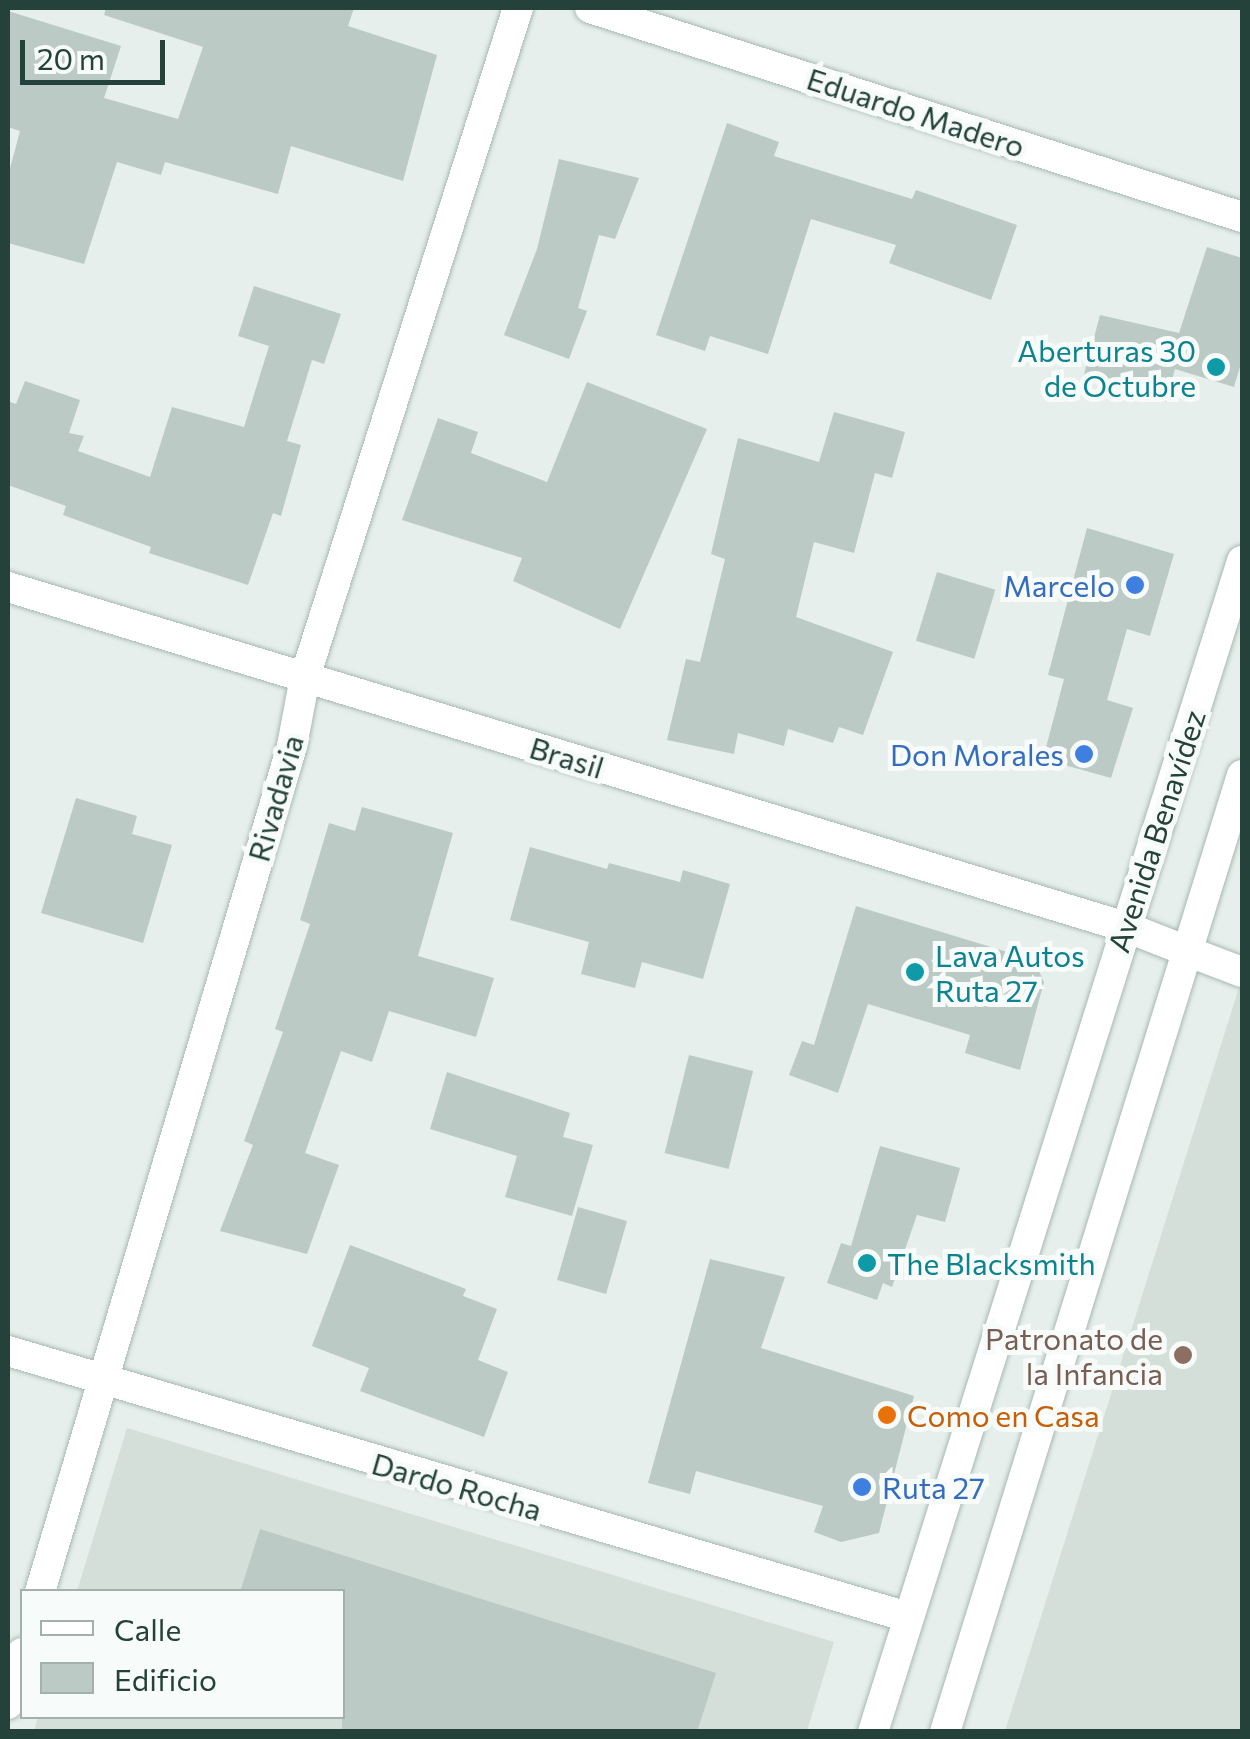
<!DOCTYPE html>
<meta charset="utf-8">
<style>
body{margin:0}
#map{position:relative;width:1250px;height:1739px;overflow:hidden;background:#e6efeb;font-family:Commissioner,sans-serif}
div>[style]{position:absolute}
.built>*{inset:0;background:#d4dfda}
.building>*{inset:0;background:#bbcac4;transform-origin:0 0}
.roads{filter:drop-shadow(0 0 2px #a8b8b2) drop-shadow(0 0 2px #a8b8b2)}
.lane>*{height:30px;margin:-15px;padding:0 15px;transform-origin:15px;border-radius:15px;background:#fff}
.street>*{height:30px;margin:-15px;padding:0 15px;transform-origin:15px;border-radius:15px;background:#fff}
.secondary>*{height:30px;margin:-15px;padding:0 15px;transform-origin:15px;border-radius:15px;background:#fff}
.dots>*{width:28px;height:28px;translate:-50% -50%;box-sizing:border-box;border:5px solid #f7fbf9;border-radius:50%}
span{translate:-50% -50%;white-space:nowrap;text-align:center;line-height:1.15;-webkit-text-stroke:10px #f7fbf9;paint-order:stroke}
.street-label{font-size:30px;color:#24423a}
.culture-label{font-size:30px;color:#0d838f}
.right{translate:-100% -50%;text-align:right}
.left{translate:0 -50%;text-align:left}
.shop-label{font-size:30px;color:#366cbe}
.education-label{font-size:30px;color:#785e54}
.food-label{font-size:30px;color:#c56008}
.frame{position:absolute;inset:0;border:10px solid #24423a;pointer-events:none}
.legend{position:absolute;left:20px;top:1589px;width:325px;height:130px;box-sizing:border-box;background:#f7fbf9;border:2px solid #a3b1ad;margin:0;padding:12px 18px;list-style:none;font-size:30px;color:#24423a}
.legend li{display:flex;align-items:center;gap:20px;height:50px}
.legend b{width:50px;border:2px solid #a3b1ad}
.scale{position:absolute;left:20px;top:40px;width:145px;height:45px;box-sizing:border-box;border:5px solid #24423a;border-top:0;padding-left:12px;font-size:30px;line-height:35px;white-space:nowrap;color:#24423a;-webkit-text-stroke:8px #f7fbf9;paint-order:stroke}
</style>
<div id="map">
<div class="built">
<div style="clip-path:polygon(1242px 978px,1242px 1731px,1005px 1731px)"></div>
<div style="clip-path:polygon(127px 1428px,834px 1642px,807px 1731px,34px 1732px,38px 1716px,342px 1716px,342px 1592px,77px 1591px)"></div>
</div>
<div class="building">
<div style="clip-path:polygon(106px 8px,354px 8px,348px 26px,437px 55px,403px 181px,291px 146px,278px 194px,165px 162px,161px 175px,117px 162px,84px 264px,8px 243px,8px 176px,20px 131px,8px 127px,8px 11px,121px 46px,104px 98px,178px 119px,203px 47px,104px 15px)"></div>
<div style="clip-path:polygon(727px 123px,779px 142px,774px 156px,912px 199px,916px 190px,1017px 225px,991px 300px,889px 263px,896px 245px,811px 219px,768px 354px,710px 336px,705px 351px,656px 335px)"></div>
<div style="clip-path:polygon(559px 159px,639px 178px,615px 239px,599px 235px,578px 308px,587px 311px,569px 359px,504px 335px,537px 249px)"></div>
<div style="clip-path:polygon(1207px 247px,1242px 258px,1242px 360px,1234px 387px,1175px 369px,1166px 402px,1083px 378px,1100px 315px,1179px 333px)"></div>
<div style="clip-path:polygon(254px 286px,341px 314px,324px 364px,312px 360px,287px 441px,301px 445px,281px 516px,273px 513px,248px 585px,149px 553px,151px 547px,63px 515px,66px 506px,8px 485px,8px 401px,16px 404px,25px 381px,80px 400px,69px 433px,84px 436px,78px 451px,150px 477px,172px 407px,244px 427px,269px 346px,238px 336px)"></div>
<div style="clip-path:polygon(587px 382px,707px 429px,620px 629px,513px 581px,522px 558px,402px 520px,438px 418px,478px 432px,471px 453px,547px 482px)"></div>
<div style="clip-path:polygon(834px 412px,905px 432px,892px 478px,875px 473px,854px 553px,814px 542px,796px 617px,893px 652px,863px 735px,839px 727px,833px 743px,788px 729px,784px 746px,738px 733px,734px 754px,667px 740px,686px 659px,700px 662px,725px 559px,711px 554px,738px 438px,819px 462px)"></div>
<div style="clip-path:polygon(1087px 528px,1174px 554px,1150px 636px,1127px 629px,1107px 700px,1133px 708px,1111px 778px,1043px 759px,1064px 679px,1048px 675px)"></div>
<div style="left:937px;top:572px;width:61px;height:72px;rotate:17deg"></div>
<div style="clip-path:polygon(76px 798px,137px 816px,132px 834px,172px 845px,143px 943px,41px 913px)"></div>
<div style="clip-path:polygon(362px 807px,453px 833px,418px 956px,494px 978px,476px 1037px,389px 1011px,372px 1062px,341px 1051px,305px 1153px,339px 1165px,307px 1254px,220px 1231px,253px 1145px,244px 1141px,283px 1032px,275px 1029px,310px 924px,300px 920px,329px 823px,355px 831px)"></div>
<div style="clip-path:polygon(530px 847px,607px 869px,609px 863px,680px 882px,683px 870px,730px 884px,703px 979px,642px 962px,635px 988px,581px 974px,589px 942px,510px 920px)"></div>
<div style="clip-path:polygon(856px 906px,1034px 960px,1044px 982px,1020px 1070px,965px 1053px,970px 1035px,868px 1004px,838px 1093px,789px 1075px,802px 1041px,814px 1045px)"></div>
<div style="left:689px;top:1055px;width:66px;height:101px;rotate:14deg"></div>
<div style="clip-path:polygon(447px 1072px,570px 1113px,563px 1137px,593px 1145px,572px 1216px,505px 1197px,517px 1156px,430px 1129px)"></div>
<div style="clip-path:polygon(880px 1146px,960px 1168px,945px 1222px,917px 1215px,892px 1287px,883px 1283px,877px 1300px,827px 1283px,841px 1243px,851px 1246px)"></div>
<div style="left:578px;top:1207px;width:51px;height:76px;rotate:16deg"></div>
<div style="clip-path:polygon(350px 1245px,466px 1289px,463px 1296px,497px 1309px,478px 1360px,508px 1372px,484px 1437px,360px 1391px,369px 1368px,312px 1346px)"></div>
<div style="clip-path:polygon(710px 1259px,785px 1277px,761px 1348px,914px 1396px,879px 1533px,841px 1542px,814px 1532px,823px 1506px,696px 1471px,690px 1494px,648px 1483px)"></div>
<div style="clip-path:polygon(260px 1529px,716px 1673px,697px 1732px,342px 1732px,342px 1592px,240px 1592px)"></div>
</div>
<div class="roads">
<div class="lane">
<div style="left:1187px;top:951px;width:59px;rotate:20.9deg"></div>
</div>
<div class="street">
<div style="left:590px;top:8px;width:685px;rotate:17.77deg"></div>
<div style="left:8px;top:587px;width:1169px;rotate:16.92deg"></div>
<div style="left:1126px;top:927px;width:66px;rotate:21.5deg"></div>
<div style="left:8px;top:1351px;width:938px;rotate:16.47deg"></div>
<div style="left:40px;top:1592px;width:883px;rotate:-73.41deg"></div>
<div style="left:292px;top:746px;width:70px;rotate:-79.3deg"></div>
<div style="left:305px;top:677px;width:702px;rotate:-72.34deg"></div>
<div style="left:8px;top:1704px;width:53px;rotate:-74.6deg"></div>
</div>
<div class="secondary">
<div style="left:873px;top:1732px;width:1228px;rotate:-72.51deg"></div>
<div style="left:945px;top:1732px;width:1002px;rotate:-72.76deg"></div>
</div>
</div>
<div class="dots">
<div style="left:1216px;top:367px;background:#0f9aa8"></div>
<div style="left:1135px;top:585px;background:#3f7fe0"></div>
<div style="left:1084px;top:754px;background:#3f7fe0"></div>
<div style="left:915px;top:972px;background:#0f9aa8"></div>
<div style="left:867px;top:1263px;background:#0f9aa8"></div>
<div style="left:1183px;top:1355px;background:#8d6e63"></div>
<div style="left:887px;top:1415px;background:#e8710a"></div>
<div style="left:862px;top:1487px;background:#3f7fe0"></div>
</div>
<div class="street-label">
<span style="left:916px;top:112px;rotate:18deg">Eduardo Madero</span>
<span style="left:567px;top:757px;rotate:17deg">Brasil</span>
<span style="left:275px;top:798px;rotate:-74deg">Rivadavia</span>
<span style="left:1156px;top:831px;rotate:-72deg">Avenida Benavídez</span>
<span style="left:457px;top:1486px;rotate:16deg">Dardo Rocha</span>
</div>
<div class="culture-label">
<span class="right" style="left:1196px;top:367px">Aberturas 30<br>de Octubre</span>
<span class="left" style="left:935px;top:972px">Lava Autos<br>Ruta 27</span>
<span class="left" style="left:887px;top:1263px">The Blacksmith</span>
</div>
<div class="shop-label">
<span class="right" style="left:1115px;top:585px">Marcelo</span>
<span class="right" style="left:1064px;top:754px">Don Morales</span>
<span class="left" style="left:882px;top:1487px">Ruta 27</span>
</div>
<div class="education-label">
<span class="right" style="left:1163px;top:1355px">Patronato de<br>la Infancia</span>
</div>
<div class="food-label">
<span class="left" style="left:907px;top:1415px">Como en Casa</span>
</div>
<div class="frame"></div>
<ul class="legend">
<li><b style="height:12px;background:#fff"></b>Calle</li>
<li><b style="height:28px;background:#bbcac4"></b>Edificio</li>
</ul>
<div class="scale">20 m</div>
</div>
